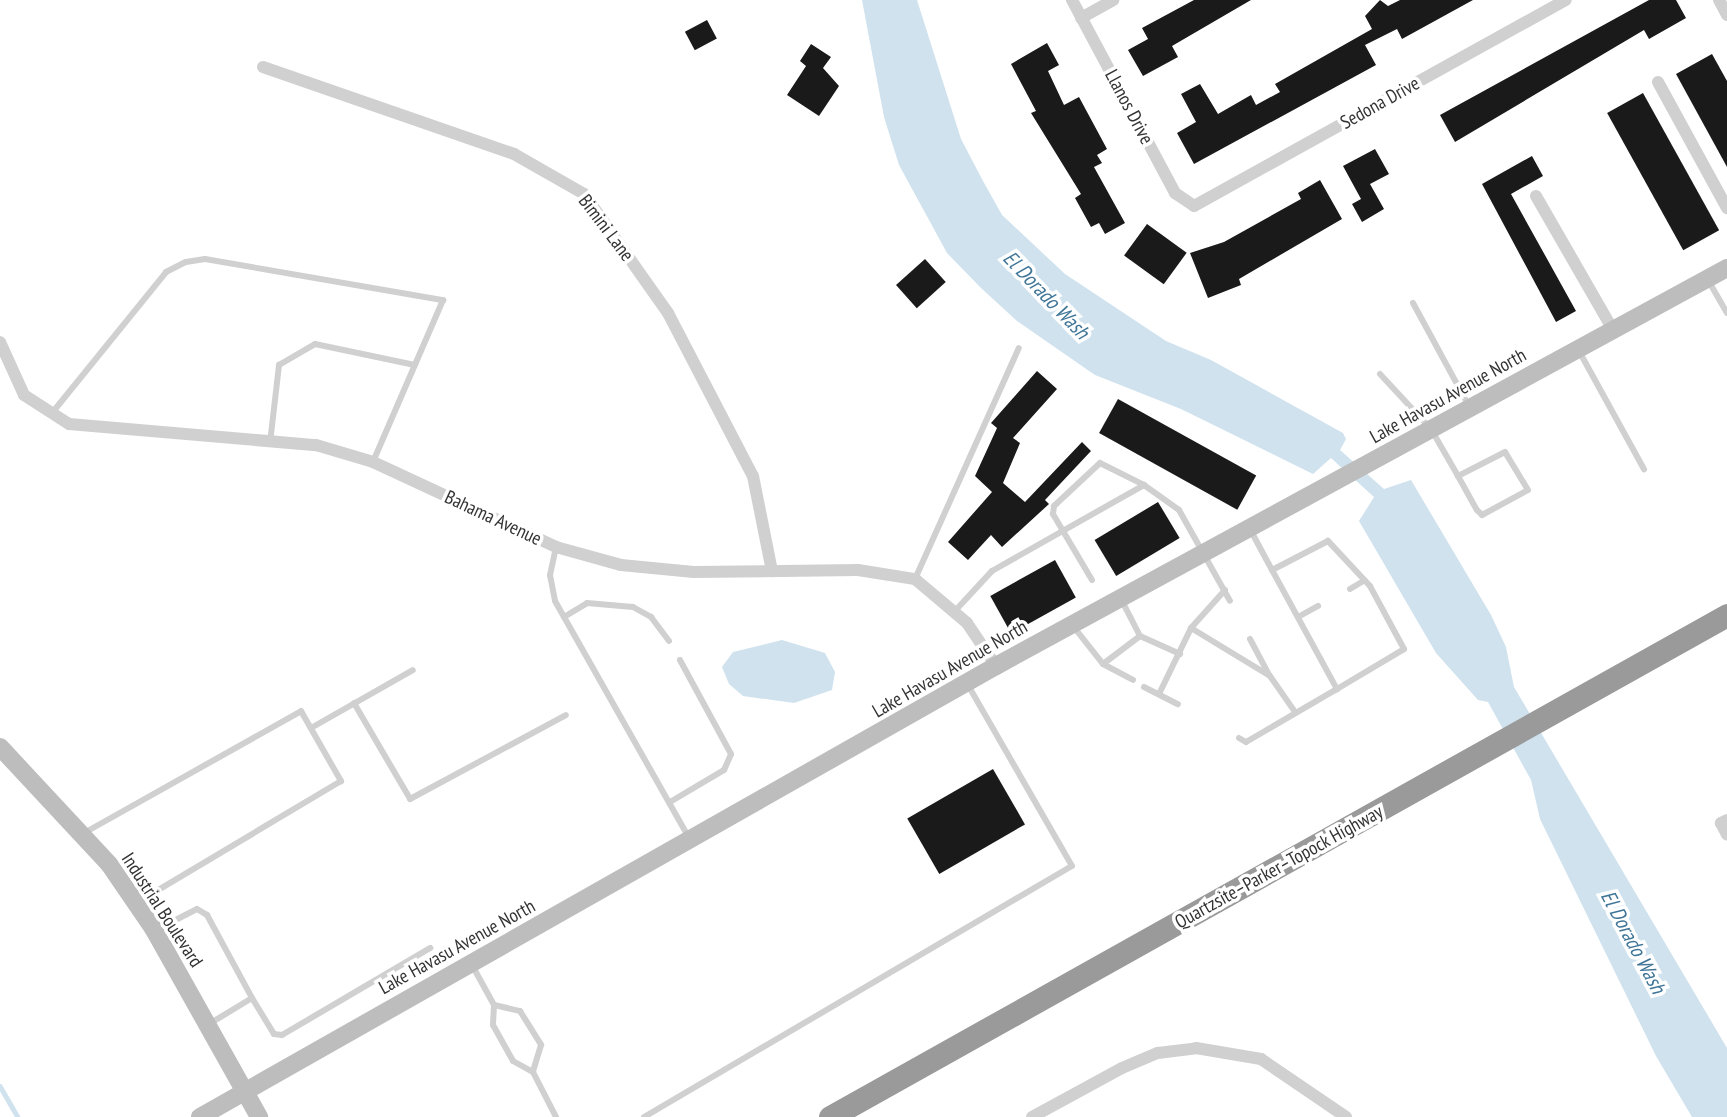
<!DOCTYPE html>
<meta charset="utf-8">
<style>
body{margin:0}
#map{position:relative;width:1727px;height:1117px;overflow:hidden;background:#fff;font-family:"PT Sans Narrow",sans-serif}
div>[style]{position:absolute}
.water>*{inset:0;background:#cfe2ee}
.stream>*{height:4.5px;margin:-2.25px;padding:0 2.25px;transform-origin:2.25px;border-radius:2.25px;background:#cfe2ee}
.building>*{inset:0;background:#1a1a1a;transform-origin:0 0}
.lane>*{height:6px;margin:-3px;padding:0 3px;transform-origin:3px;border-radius:3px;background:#d0d0d0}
.street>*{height:12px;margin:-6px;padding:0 6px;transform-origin:6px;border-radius:6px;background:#d0d0d0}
.secondary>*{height:18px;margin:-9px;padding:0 9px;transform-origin:9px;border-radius:9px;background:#bdbdbd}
.highway>*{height:23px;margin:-11.5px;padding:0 11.5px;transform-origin:11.5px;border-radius:11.5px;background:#9a9a9a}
span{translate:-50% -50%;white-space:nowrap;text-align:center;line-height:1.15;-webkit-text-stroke:7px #fff;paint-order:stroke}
.street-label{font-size:19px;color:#333}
.water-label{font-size:21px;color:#3f7597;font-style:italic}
</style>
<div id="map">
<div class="water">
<div style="clip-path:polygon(862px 0,917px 0,961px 139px,983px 181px,1002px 215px,1065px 274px,1166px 341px,1211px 360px,1343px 433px,1346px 439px,1340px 450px,1384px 489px,1411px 480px,1491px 615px,1506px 647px,1514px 687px,1727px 1048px,1727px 1117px,1692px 1117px,1656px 1056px,1540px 819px,1531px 780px,1488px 702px,1478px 700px,1436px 653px,1359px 521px,1374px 497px,1331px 458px,1313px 474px,1181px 409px,1095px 375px,1017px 321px,981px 288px,947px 253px,899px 165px,884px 117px)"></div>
<div style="clip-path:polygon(782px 640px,825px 653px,835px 672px,832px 690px,794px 703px,743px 696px,729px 684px,722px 667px,733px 652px)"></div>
</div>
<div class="stream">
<div style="left:0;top:1086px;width:36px;rotate:60deg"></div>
</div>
<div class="building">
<div style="clip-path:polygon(1194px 0,1251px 0,1172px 46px,1178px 57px,1143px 76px,1128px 50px,1148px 39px,1142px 28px)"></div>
<div style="clip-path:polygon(1380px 0,1388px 6px,1400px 0,1473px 0,1402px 39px,1397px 29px,1365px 45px,1376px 65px,1194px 164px,1177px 133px,1196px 122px,1181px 94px,1200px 84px,1218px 114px,1251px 95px,1256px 105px,1280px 92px,1275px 84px,1372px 29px,1365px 16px)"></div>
<div style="clip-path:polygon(1649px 0,1676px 0,1686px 18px,1649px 39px,1644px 30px,1455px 142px,1440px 115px)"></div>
<div style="left:707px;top:20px;width:21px;height:25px;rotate:62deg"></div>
<div style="clip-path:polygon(1047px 43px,1059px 65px,1048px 71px,1064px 105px,1079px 97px,1107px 149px,1097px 155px,1102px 163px,1094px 167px,1125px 223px,1105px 234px,1099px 223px,1091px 227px,1075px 198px,1081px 194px,1031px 113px,1036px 111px,1011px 64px)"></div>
<div style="clip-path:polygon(811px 44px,831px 57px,823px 68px,839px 86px,819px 116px,787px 95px,806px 66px,800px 61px)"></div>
<div style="clip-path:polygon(1712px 54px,1727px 81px,1727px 167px,1676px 74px)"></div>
<div style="left:1643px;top:93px;width:157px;height:41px;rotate:61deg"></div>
<div style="clip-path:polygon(1375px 149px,1389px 174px,1370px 184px,1384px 209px,1362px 222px,1352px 204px,1361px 199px,1343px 166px)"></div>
<div style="clip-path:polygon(1532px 156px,1543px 176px,1511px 194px,1576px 311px,1556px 322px,1482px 184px)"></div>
<div style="clip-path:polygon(1320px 180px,1342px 219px,1239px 279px,1241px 285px,1208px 298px,1190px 253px,1224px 242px,1301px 199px,1298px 193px)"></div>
<div style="left:1147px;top:224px;width:49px;height:39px;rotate:36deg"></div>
<div style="left:925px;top:259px;width:31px;height:39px;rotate:48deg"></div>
<div style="clip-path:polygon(1037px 371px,1057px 389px,1013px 438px,1020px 443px,1003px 483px,1025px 502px,1082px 442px,1091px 451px,1045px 500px,1049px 504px,1002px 547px,991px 535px,968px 560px,948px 542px,992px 492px,975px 476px,997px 428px,991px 423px)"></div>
<div style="left:1118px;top:399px;width:158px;height:39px;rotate:29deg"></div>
<div style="left:1158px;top:502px;width:42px;height:74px;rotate:59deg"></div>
<div style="left:1055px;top:560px;width:43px;height:74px;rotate:61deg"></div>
<div style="left:993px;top:769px;width:64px;height:99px;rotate:60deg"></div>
</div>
<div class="lane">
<div style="left:1708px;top:280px;width:38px;rotate:60deg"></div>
<div style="left:1413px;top:303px;width:117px;rotate:61.5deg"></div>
<div style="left:1579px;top:351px;width:135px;rotate:61.2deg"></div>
<div style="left:1380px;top:374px;width:75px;rotate:47.2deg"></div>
<div style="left:1431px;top:429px;width:54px;rotate:60.1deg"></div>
<div style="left:1458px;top:476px;width:39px;rotate:61deg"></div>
<div style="left:1477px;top:510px;width:7px;rotate:45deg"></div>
<div style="left:1482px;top:515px;width:52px;rotate:-28.5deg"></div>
<div style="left:1528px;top:490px;width:44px;rotate:-121.2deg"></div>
<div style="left:1505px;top:452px;width:53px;rotate:152.9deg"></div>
<div style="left:52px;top:413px;width:181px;rotate:-51deg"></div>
<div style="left:166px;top:272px;width:22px;rotate:-27deg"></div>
<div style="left:186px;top:262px;width:19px;rotate:-9deg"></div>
<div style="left:205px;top:259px;width:242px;rotate:9.8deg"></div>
<div style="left:443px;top:300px;width:176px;rotate:113.4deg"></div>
<div style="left:270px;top:443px;width:79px;rotate:-83.4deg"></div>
<div style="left:279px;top:365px;width:42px;rotate:-30.3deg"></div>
<div style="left:315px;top:344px;width:102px;rotate:11.9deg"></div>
<div style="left:1251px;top:531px;width:44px;rotate:61.7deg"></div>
<div style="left:1272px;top:570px;width:136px;rotate:61.4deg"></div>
<div style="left:1337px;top:689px;width:78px;rotate:-30.8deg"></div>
<div style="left:1404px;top:649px;width:72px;rotate:-118.4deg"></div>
<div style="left:1370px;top:586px;width:62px;rotate:-133deg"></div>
<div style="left:1328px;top:541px;width:63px;rotate:152.6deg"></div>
<div style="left:556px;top:547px;width:29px;rotate:102deg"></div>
<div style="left:550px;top:575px;width:26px;rotate:79deg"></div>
<div style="left:555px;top:601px;width:272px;rotate:60.5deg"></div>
<div style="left:915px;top:579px;width:253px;rotate:-65.8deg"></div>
<div style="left:1092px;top:580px;width:77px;rotate:-120.6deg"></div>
<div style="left:1053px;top:514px;width:8px;rotate:-83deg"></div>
<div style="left:1054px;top:506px;width:63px;rotate:-43.1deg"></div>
<div style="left:1100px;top:463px;width:49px;rotate:26.6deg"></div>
<div style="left:1350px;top:589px;width:17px;rotate:-31deg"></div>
<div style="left:954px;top:612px;width:56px;rotate:-47.2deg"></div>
<div style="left:992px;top:571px;width:175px;rotate:-29.5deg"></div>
<div style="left:1144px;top:485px;width:43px;rotate:35.5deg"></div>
<div style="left:1179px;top:510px;width:104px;rotate:60.7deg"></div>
<div style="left:564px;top:617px;width:27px;rotate:-31deg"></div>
<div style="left:587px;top:603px;width:46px;rotate:5deg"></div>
<div style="left:633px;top:607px;width:21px;rotate:29deg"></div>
<div style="left:651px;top:617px;width:30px;rotate:53deg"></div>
<div style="left:1298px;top:617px;width:23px;rotate:-29deg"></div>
<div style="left:1073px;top:626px;width:48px;rotate:51.7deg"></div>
<div style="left:1103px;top:664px;width:34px;rotate:28deg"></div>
<div style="left:1191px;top:628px;width:92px;rotate:31.3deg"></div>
<div style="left:1270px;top:676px;width:44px;rotate:55.2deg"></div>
<div style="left:1140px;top:636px;width:44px;rotate:24.2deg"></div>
<div style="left:1250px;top:639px;width:40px;rotate:62deg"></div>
<div style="left:1103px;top:664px;width:46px;rotate:-37.1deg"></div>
<div style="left:1140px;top:636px;width:42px;rotate:-117.2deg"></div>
<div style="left:1144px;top:687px;width:38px;rotate:27deg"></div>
<div style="left:1159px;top:694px;width:73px;rotate:-64.1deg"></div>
<div style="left:1191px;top:628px;width:51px;rotate:-48.2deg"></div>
<div style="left:354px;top:703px;width:111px;rotate:59.7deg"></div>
<div style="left:410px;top:799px;width:177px;rotate:-28.3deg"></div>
<div style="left:311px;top:728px;width:117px;rotate:-29.6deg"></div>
<div style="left:1239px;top:738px;width:8px;rotate:30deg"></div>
<div style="left:1246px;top:742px;width:105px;rotate:-30.2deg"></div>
<div style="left:670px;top:802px;width:63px;rotate:-30.7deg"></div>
<div style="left:724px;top:770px;width:17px;rotate:-66deg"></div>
<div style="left:731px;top:754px;width:107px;rotate:-118.5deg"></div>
<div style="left:84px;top:833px;width:249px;rotate:-29.3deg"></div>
<div style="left:301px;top:711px;width:81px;rotate:60.3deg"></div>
<div style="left:341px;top:781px;width:236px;rotate:149.2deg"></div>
<div style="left:156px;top:930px;width:46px;rotate:-27.1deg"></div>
<div style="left:197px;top:909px;width:12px;rotate:31deg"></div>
<div style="left:207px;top:915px;width:94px;rotate:61.5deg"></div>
<div style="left:252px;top:998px;width:50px;rotate:148.8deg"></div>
<div style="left:472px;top:965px;width:46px;rotate:61.2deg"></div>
<div style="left:494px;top:1005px;width:20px;rotate:93deg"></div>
<div style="left:493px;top:1025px;width:41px;rotate:60.9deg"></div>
<div style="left:513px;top:1061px;width:23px;rotate:29deg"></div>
<div style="left:533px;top:1072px;width:51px;rotate:62.9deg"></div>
<div style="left:252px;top:998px;width:42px;rotate:58.6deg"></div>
<div style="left:274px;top:1034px;width:8px;rotate:7deg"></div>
<div style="left:282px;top:1035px;width:172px;rotate:-30.4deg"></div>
<div style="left:494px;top:1005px;width:27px;rotate:13deg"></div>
<div style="left:520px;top:1011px;width:40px;rotate:58deg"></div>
<div style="left:541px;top:1045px;width:28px;rotate:107deg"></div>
<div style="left:644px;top:1117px;width:496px;rotate:-30.4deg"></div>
<div style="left:1072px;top:866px;width:209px;rotate:-119.9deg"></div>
</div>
<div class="street">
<div style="left:1072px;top:0;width:219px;rotate:61.9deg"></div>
<div style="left:1175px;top:193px;width:23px;rotate:34deg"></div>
<div style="left:1194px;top:206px;width:425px;rotate:-29deg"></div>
<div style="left:1719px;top:0;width:17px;rotate:62deg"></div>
<div style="left:1081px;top:18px;width:37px;rotate:-29deg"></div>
<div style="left:263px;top:67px;width:266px;rotate:19.1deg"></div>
<div style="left:514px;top:154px;width:81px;rotate:29.7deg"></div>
<div style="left:584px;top:194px;width:146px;rotate:54.8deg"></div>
<div style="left:668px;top:313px;width:184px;rotate:62.5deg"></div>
<div style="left:753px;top:476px;width:97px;rotate:78.7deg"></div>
<div style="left:1658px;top:82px;width:144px;rotate:61.3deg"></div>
<div style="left:1536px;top:196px;width:155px;rotate:60.1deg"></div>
<div style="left:0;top:342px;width:58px;rotate:65.6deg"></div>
<div style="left:24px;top:395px;width:54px;rotate:32.8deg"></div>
<div style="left:69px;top:424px;width:248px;rotate:4.9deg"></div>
<div style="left:316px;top:445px;width:59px;rotate:16.6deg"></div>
<div style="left:373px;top:462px;width:202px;rotate:24.9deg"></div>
<div style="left:556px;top:547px;width:67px;rotate:15.5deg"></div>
<div style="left:621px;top:565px;width:73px;rotate:5.5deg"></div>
<div style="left:694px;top:572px;width:164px;rotate:-0.7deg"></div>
<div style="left:858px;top:570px;width:58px;rotate:9deg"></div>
<div style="left:915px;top:579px;width:68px;rotate:40.2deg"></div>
<div style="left:967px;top:623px;width:52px;rotate:56deg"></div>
<div style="left:1727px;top:820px;width:7px;rotate:153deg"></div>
<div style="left:1721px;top:823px;width:13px;rotate:63deg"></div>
<div style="left:1032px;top:1117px;width:102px;rotate:-28.6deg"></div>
<div style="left:1122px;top:1068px;width:39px;rotate:-23deg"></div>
<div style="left:1158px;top:1053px;width:38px;rotate:-7deg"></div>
<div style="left:1196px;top:1048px;width:66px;rotate:9.6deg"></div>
<div style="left:1261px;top:1059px;width:103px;rotate:34.3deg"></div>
</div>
<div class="secondary">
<div style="left:0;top:747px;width:160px;rotate:47deg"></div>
<div style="left:109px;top:864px;width:78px;rotate:55.5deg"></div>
<div style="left:153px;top:928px;width:217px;rotate:60.7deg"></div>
<div style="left:200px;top:1117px;width:915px;rotate:-29.54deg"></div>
<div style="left:996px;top:666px;width:832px;rotate:-28.57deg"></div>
</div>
<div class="highway">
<div style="left:830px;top:1117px;width:1028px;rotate:-29.23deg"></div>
</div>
<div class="street-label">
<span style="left:1380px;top:103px;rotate:-29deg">Sedona Drive</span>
<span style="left:1129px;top:107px;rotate:62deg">Llanos Drive</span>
<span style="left:606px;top:228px;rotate:53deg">Bimini Lane</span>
<span style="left:1448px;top:396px;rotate:-29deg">Lake Havasu Avenue North</span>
<span style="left:493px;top:518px;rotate:25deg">Bahama Avenue</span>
<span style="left:950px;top:669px;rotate:-30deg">Lake Havasu Avenue North</span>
<span style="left:1279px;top:867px;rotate:-29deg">Quartzsite–Parker–Topock Highway</span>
<span style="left:162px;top:910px;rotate:57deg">Industrial Boulevard</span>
<span style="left:457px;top:947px;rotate:-29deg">Lake Havasu Avenue North</span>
</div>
<div class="water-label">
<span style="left:1046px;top:295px;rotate:46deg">El Dorado Wash</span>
<span style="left:1633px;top:942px;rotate:62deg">El Dorado Wash</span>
</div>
</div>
